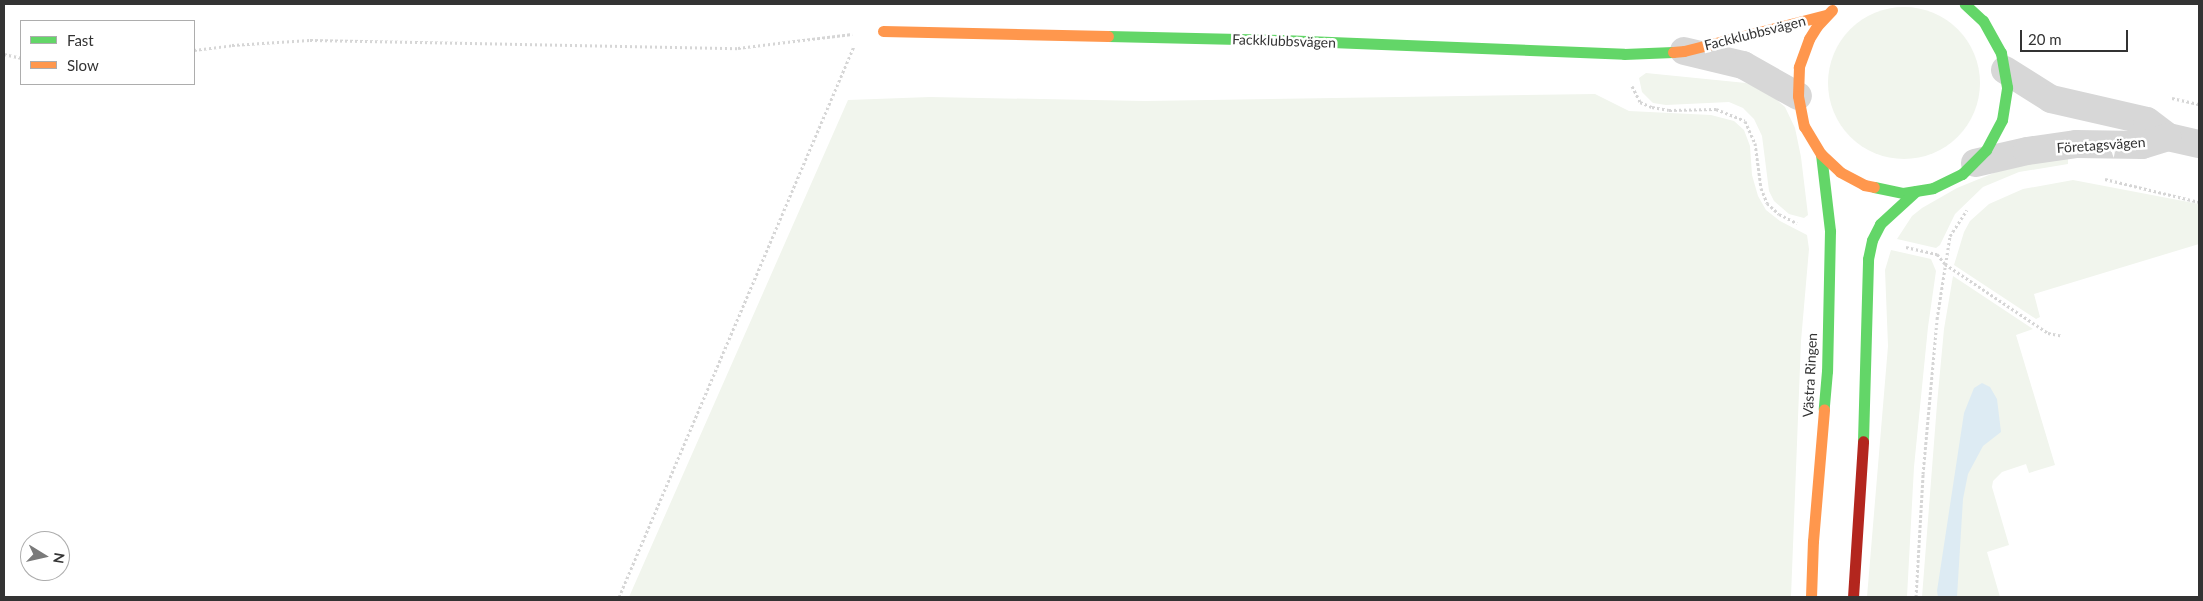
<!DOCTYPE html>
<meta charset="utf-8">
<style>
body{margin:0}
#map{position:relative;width:2203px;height:601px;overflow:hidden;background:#fff;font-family:Lato,sans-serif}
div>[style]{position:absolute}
.green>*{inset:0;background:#f1f5ed}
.round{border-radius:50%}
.water>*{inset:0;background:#ddebf3}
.path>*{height:3px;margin-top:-1.5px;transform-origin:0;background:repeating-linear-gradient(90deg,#d6d6d6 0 2.5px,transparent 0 5px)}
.street>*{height:28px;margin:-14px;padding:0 14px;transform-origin:14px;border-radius:14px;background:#d7d7d7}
.fast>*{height:11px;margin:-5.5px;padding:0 5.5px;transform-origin:5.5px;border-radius:5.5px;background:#63d668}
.slow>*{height:11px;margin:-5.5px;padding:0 5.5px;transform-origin:5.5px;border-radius:5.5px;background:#ff974d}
.jam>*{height:11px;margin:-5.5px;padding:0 5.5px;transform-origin:5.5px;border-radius:5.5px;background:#b3261e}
span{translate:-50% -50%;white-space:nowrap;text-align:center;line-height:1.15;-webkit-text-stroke:5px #fff;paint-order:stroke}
.street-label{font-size:14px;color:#333}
.frame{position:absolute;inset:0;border:5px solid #333;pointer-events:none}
.legend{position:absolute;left:20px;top:20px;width:175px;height:65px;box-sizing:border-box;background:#fff;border:1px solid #adadad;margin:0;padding:6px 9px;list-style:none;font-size:15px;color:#333}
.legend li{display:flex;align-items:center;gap:10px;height:25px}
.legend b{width:25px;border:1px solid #adadad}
.north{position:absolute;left:20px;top:531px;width:50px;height:50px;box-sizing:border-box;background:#fff;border:1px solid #adadad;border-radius:50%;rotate:99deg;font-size:14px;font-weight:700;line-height:20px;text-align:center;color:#333}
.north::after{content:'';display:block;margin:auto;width:18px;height:22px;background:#7a7a7a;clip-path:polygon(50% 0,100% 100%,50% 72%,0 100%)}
.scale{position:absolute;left:2020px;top:30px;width:108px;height:22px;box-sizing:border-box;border:2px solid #333;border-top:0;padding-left:6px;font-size:15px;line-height:18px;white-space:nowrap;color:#333;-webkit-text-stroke:4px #fff;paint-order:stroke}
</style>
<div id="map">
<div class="green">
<div class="round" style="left:1828px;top:7px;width:152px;height:152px"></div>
<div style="clip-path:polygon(1646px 73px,1746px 83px,1769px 93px,1785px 107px,1795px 128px,1801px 157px,1808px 215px,1804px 218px,1789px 214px,1774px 201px,1769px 191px,1762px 136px,1754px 119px,1743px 108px,1729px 102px,1666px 105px,1653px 103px,1642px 92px,1639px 78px)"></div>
<div style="clip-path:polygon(1595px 94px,1629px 111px,1711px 115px,1734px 121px,1744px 130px,1750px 146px,1752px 175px,1758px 196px,1766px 210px,1780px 221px,1807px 235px,1809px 249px,1801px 341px,1791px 597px,629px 597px,848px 100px,930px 97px,1145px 101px)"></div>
<div style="clip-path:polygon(2068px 155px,2068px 164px,2019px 172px,1983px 187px,1955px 214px,1940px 245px,1936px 248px,1897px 239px,1912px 216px,1922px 208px,1957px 188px,2006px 168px)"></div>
<div style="clip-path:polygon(2073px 180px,2199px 204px,2199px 244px,2034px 294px,2040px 317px,2036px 319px,1954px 265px,1964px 232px,1970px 221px,1989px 204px,2023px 189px)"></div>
<div style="clip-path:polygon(1891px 250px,1931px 259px,1936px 271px,1928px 327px,1914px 467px,1907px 597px,1867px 597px,1888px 346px,1885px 270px)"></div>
<div style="clip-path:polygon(1953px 276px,2033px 329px,2016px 335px,2055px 465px,2029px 473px,2026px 464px,2002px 472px,1993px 481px,1992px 487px,2009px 545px,1987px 552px,2000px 597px,1922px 597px,1937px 404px,1944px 329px)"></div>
</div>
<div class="water">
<div style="clip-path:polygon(1982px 383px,1990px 387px,1997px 399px,2001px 432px,1983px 446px,1968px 474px,1963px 499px,1957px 597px,1938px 597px,1937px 591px,1964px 413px,1974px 388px)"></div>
</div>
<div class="path">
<div style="left:194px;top:50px;width:38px;rotate:-7deg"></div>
<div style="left:232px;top:45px;width:78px;rotate:-3.7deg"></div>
<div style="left:310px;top:40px;width:428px;rotate:1.1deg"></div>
<div style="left:738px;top:48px;width:115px;rotate:-7deg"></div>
<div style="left:4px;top:54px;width:17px;rotate:13deg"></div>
<div style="left:1632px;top:86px;width:18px;rotate:63deg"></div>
<div style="left:1640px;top:102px;width:13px;rotate:23deg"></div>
<div style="left:1652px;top:107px;width:17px;rotate:10deg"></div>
<div style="left:1669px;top:110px;width:47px;rotate:-1.2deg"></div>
<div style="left:1716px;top:109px;width:31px;rotate:22deg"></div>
<div style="left:1745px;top:121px;width:24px;rotate:66deg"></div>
<div style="left:1755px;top:143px;width:45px;rotate:82.4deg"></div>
<div style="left:1761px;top:188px;width:16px;rotate:68deg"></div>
<div style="left:1767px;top:203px;width:16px;rotate:43deg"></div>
<div style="left:1779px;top:214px;width:20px;rotate:27deg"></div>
<div style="left:2172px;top:98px;width:28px;rotate:13deg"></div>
<div style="left:2105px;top:179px;width:97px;rotate:13.7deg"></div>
<div style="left:1906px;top:247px;width:32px;rotate:13deg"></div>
<div style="left:1937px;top:254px;width:13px;rotate:51deg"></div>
<div style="left:1945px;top:264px;width:124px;rotate:33.8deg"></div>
<div style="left:2048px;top:333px;width:15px;rotate:11deg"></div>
<div style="left:619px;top:597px;width:599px;rotate:-66.9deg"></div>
<div style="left:1916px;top:597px;width:123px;rotate:-86.7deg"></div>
<div style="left:1923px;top:474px;width:156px;rotate:-84.8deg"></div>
<div style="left:1937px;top:319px;width:84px;rotate:-81.1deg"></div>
<div style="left:1950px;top:236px;width:31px;rotate:-57deg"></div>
</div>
<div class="street">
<div style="left:1684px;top:51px;width:61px;rotate:13.3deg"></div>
<div style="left:1743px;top:65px;width:63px;rotate:29.4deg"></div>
<div style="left:2005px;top:70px;width:54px;rotate:32.2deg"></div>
<div style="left:2051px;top:99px;width:98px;rotate:12.9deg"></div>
<div style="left:2147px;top:121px;width:26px;rotate:37deg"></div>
<div style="left:2168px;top:137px;width:32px;rotate:13deg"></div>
<div style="left:1975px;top:163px;width:53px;rotate:-13deg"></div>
<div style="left:2027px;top:151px;width:49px;rotate:-8.1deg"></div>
<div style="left:2076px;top:144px;width:66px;rotate:0.9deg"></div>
<div style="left:2142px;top:145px;width:27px;rotate:-17deg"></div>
</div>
<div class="fast">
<div style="left:1108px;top:36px;width:173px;rotate:1.3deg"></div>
<div style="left:1281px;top:40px;width:343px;rotate:2.3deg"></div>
<div style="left:1624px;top:54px;width:49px;rotate:-2.3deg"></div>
<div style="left:1821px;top:154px;width:78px;rotate:83.3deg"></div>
<div style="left:1830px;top:231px;width:140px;rotate:91.2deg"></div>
<div style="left:1827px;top:371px;width:38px;rotate:95deg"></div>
<div style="left:1874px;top:187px;width:30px;rotate:12deg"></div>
<div style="left:1903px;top:193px;width:30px;rotate:-9deg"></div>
<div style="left:1933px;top:188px;width:32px;rotate:-26deg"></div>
<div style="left:1962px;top:174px;width:34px;rotate:-45deg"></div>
<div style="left:1986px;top:150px;width:34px;rotate:-62deg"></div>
<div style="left:2002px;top:120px;width:33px;rotate:-81deg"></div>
<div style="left:2007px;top:87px;width:35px;rotate:-100deg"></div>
<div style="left:2001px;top:53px;width:37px;rotate:-119deg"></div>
<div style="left:1983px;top:21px;width:25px;rotate:-137deg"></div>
<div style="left:1863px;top:441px;width:182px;rotate:-88.4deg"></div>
<div style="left:1868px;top:259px;width:19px;rotate:-78deg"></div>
<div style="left:1872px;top:240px;width:18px;rotate:-63deg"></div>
<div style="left:1880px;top:224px;width:49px;rotate:-42.5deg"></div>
</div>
<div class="slow">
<div style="left:1832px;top:10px;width:22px;rotate:133deg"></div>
<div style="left:1817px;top:26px;width:15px;rotate:122deg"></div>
<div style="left:1809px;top:39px;width:30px;rotate:110deg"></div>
<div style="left:1799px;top:67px;width:29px;rotate:92deg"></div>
<div style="left:1798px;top:96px;width:31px;rotate:79deg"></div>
<div style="left:1804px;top:126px;width:33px;rotate:59deg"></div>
<div style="left:1821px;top:154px;width:26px;rotate:43deg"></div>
<div style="left:1840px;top:172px;width:27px;rotate:28deg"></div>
<div style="left:1864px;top:185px;width:10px;rotate:11deg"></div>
<div style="left:883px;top:31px;width:225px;rotate:1.3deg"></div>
<div style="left:1673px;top:52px;width:11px;rotate:-5deg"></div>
<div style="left:1684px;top:51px;width:146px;rotate:-14.2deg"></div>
<div style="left:1811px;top:597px;width:56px;rotate:-88deg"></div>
<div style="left:1813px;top:541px;width:132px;rotate:-85.2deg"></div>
</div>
<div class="jam">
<div style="left:1853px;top:597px;width:156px;rotate:-86.3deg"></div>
</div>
<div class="street-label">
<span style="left:1755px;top:33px;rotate:-14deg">Fackklubbsvägen</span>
<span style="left:1284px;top:41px;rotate:2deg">Fackklubbsvägen</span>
<span style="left:2101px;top:145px;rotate:-4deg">Företagsvägen</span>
<span style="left:1810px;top:375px;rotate:-87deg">Västra Ringen</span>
</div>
<div class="frame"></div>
<ul class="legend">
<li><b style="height:6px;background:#63d668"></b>Fast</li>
<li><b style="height:6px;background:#ff974d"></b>Slow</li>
</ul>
<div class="north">N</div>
<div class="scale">20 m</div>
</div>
